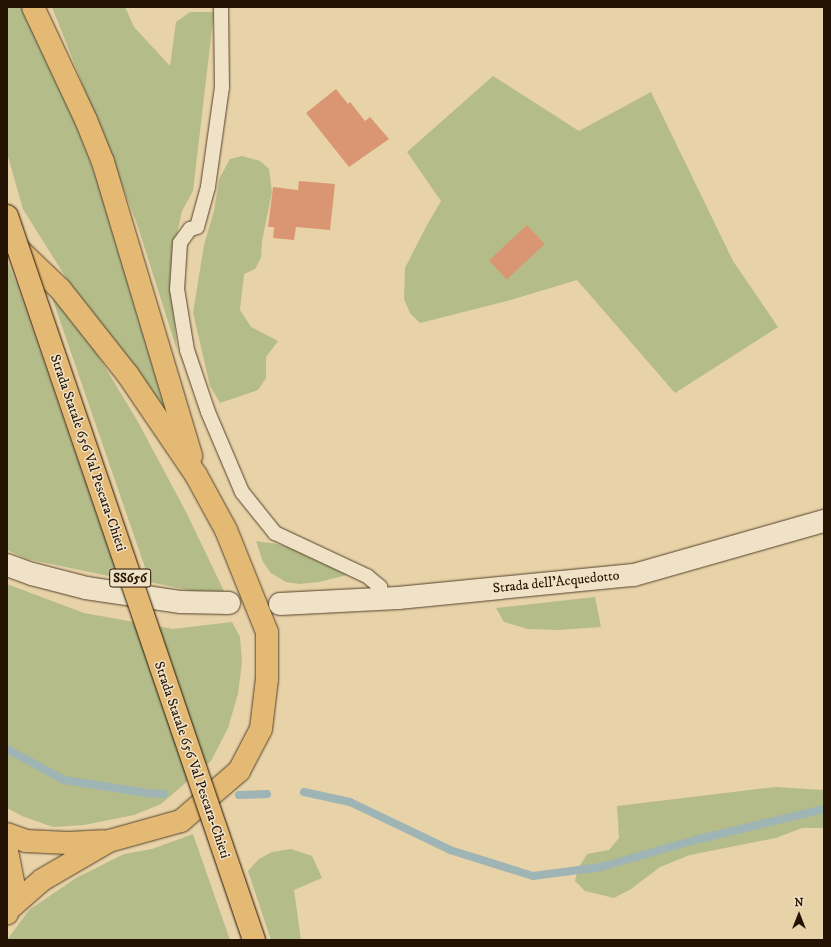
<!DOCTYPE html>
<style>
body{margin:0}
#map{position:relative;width:831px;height:947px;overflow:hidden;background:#e8d2a8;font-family:"IM FELL DW Pica",serif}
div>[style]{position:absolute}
.green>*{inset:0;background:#b4bc89}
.stream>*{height:8px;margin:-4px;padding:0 4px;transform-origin:4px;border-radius:4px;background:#9eb4b5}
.building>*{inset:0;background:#da9673;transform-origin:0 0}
.roads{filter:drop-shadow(0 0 1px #55432c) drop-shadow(0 0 1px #55432c)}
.service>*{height:14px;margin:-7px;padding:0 7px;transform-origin:7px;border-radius:7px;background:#f0e2c6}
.minor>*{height:22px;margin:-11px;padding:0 11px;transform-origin:11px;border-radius:11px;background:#f0e2c6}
.primary>*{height:22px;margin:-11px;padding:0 11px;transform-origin:11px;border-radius:11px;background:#e4b974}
.trunk>*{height:22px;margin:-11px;padding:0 11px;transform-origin:11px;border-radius:11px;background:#e4b974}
.bridges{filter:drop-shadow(0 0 1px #241302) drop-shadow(0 0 1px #241302)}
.trunk-bridge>*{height:22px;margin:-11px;padding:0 11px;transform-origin:11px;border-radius:11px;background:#e4b974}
span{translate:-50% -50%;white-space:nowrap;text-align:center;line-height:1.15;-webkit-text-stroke:3px #f0e2c6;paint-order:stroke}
.shield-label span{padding:1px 3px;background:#f0e2c6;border:1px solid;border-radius:3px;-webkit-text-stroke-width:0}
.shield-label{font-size:13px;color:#241302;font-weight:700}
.street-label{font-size:14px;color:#241302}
.frame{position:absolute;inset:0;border:8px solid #241302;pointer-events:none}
.north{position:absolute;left:779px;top:895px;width:40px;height:40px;-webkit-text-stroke:3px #f0e2c6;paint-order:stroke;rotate:0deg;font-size:11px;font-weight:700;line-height:16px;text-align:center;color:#241302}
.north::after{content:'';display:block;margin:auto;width:14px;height:18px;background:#241302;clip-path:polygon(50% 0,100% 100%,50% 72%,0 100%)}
</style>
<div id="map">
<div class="green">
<div style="clip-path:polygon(7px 7px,23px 7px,65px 95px,101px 190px,167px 411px,88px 313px,23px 209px,7px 153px)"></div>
<div style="clip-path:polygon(52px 7px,125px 7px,134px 27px,170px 66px,176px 22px,190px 12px,214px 12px,193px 191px,182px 211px,174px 247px,172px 299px,177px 350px,138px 227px,119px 177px)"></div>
<div style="clip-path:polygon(493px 76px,579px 131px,651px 92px,733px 261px,778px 327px,675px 393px,577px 280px,507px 301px,420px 323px,410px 313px,404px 299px,405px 268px,427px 225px,441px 201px,407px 152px)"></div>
<div style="clip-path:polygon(242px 156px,260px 161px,269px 169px,272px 192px,262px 241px,261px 258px,255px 269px,244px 274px,240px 310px,251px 327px,278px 341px,266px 357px,266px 378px,258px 390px,220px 403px,210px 386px,193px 313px,204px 245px,214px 211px,219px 179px,230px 159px)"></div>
<div style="clip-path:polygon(7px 260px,18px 288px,118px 578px,27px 559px,7px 550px)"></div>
<div style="clip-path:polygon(47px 283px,93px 347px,138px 422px,186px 512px,224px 591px,196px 592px,150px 582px)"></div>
<div style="clip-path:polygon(256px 541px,277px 544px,314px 555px,347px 575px,319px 582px,299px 584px,286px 582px,271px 573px,263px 562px)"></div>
<div style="clip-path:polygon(7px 584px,84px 613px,173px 629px,232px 622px,240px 637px,242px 662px,238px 694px,228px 728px,211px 761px,161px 804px,134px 815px,84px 825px,53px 827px,22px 816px,7px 808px)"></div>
<div style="clip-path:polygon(595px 597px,601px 627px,557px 630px,528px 629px,504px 622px,496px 608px)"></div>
<div style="clip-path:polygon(775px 787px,824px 790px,824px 828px,802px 828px,776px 838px,690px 855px,660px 867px,631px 889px,614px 898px,585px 891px,575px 881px,578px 869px,587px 854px,609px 850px,619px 838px,617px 806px)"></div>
<div style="clip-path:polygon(193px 834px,230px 940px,7px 940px,29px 910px,76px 878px,124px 854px,152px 849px)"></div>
<div style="clip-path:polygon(291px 849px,312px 856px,322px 878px,294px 890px,301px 940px,271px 940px,248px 871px,259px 859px,272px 852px)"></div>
</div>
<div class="stream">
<div style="left:7px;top:749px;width:65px;rotate:28.5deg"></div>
<div style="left:64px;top:780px;width:84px;rotate:8.9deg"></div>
<div style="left:147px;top:793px;width:17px;rotate:3deg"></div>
<div style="left:304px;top:792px;width:47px;rotate:12.3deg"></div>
<div style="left:350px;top:802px;width:111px;rotate:25.6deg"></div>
<div style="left:450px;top:850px;width:87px;rotate:17.4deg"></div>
<div style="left:533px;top:876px;width:69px;rotate:-7.5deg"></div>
<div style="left:601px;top:867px;width:98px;rotate:-16deg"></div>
<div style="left:695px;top:840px;width:133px;rotate:-13.5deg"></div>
<div style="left:239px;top:795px;width:28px;rotate:-2deg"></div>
</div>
<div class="building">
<div style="clip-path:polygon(336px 89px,348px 104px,350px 102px,365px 121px,370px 117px,389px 139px,349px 167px,306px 113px)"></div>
<div style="clip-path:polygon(299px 181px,335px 184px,330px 230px,296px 227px,294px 240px,273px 238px,274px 227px,268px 227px,273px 187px,298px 190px)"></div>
<div style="left:527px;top:225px;width:26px;height:52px;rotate:47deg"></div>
</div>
<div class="roads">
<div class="service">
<div style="left:221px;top:7px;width:80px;rotate:89.3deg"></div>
<div style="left:222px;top:87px;width:101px;rotate:98deg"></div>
<div style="left:208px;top:187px;width:41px;rotate:105.4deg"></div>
<div style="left:197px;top:227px;width:7px;rotate:164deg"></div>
<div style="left:190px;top:229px;width:17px;rotate:126deg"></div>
<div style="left:180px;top:243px;width:46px;rotate:93.7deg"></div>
<div style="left:177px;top:289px;width:62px;rotate:80.7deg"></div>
<div style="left:187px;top:350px;width:65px;rotate:71.3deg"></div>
<div style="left:208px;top:412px;width:87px;rotate:67deg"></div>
<div style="left:242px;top:492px;width:53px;rotate:51.2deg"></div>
<div style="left:275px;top:533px;width:102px;rotate:25.1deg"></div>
<div style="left:367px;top:576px;width:17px;rotate:40deg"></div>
<div style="left:380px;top:587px;width:13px;rotate:72deg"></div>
</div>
<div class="minor">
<div style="left:7px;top:565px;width:27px;rotate:20deg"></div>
<div style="left:32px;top:574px;width:56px;rotate:14.5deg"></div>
<div style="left:86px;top:588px;width:96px;rotate:8.4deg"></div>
<div style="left:181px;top:602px;width:48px;rotate:1.2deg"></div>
<div style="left:280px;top:604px;width:118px;rotate:-2.9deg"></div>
<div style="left:398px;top:598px;width:237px;rotate:-5.6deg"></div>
<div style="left:634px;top:575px;width:198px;rotate:-15.9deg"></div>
</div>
<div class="primary">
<div style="left:7px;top:851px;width:33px;rotate:79deg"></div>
<div style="left:13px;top:883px;width:31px;rotate:101deg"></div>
</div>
<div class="trunk">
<div style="left:33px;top:7px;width:125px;rotate:64.9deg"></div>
<div style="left:86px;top:120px;width:45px;rotate:68deg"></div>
<div style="left:103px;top:162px;width:307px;rotate:73.3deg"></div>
<div style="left:7px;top:834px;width:20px;rotate:20deg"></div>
<div style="left:26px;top:841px;width:42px;rotate:2.7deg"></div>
<div style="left:68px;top:843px;width:35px;rotate:-3deg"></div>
<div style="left:9px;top:909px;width:44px;rotate:-41.3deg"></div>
<div style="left:42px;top:880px;width:78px;rotate:-30.2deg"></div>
<div style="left:109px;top:841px;width:75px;rotate:-15.5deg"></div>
<div style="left:181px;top:821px;width:77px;rotate:-40.8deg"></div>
<div style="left:239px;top:771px;width:47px;rotate:-62.4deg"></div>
<div style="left:261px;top:729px;width:50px;rotate:-83.2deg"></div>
<div style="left:267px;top:679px;width:47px;rotate:-90deg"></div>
<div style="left:267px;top:632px;width:110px;rotate:-111.9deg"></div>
<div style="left:226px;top:530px;width:63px;rotate:-118.6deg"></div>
<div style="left:196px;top:475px;width:121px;rotate:-124.2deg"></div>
<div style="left:128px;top:375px;width:110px;rotate:-128.3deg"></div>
<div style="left:60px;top:289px;width:62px;rotate:-136.3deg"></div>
</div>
</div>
<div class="bridges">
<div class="trunk-bridge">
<div style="left:7px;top:216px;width:765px;rotate:71.16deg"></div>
</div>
</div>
<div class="shield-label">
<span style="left:130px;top:578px">SS656</span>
</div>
<div class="street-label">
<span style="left:88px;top:453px;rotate:71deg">Strada Statale 656 Val Pescara-Chieti</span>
<span style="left:556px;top:582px;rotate:-6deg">Strada dell'Acquedotto</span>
<span style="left:192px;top:760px;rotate:71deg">Strada Statale 656 Val Pescara-Chieti</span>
</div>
<div class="frame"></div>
<div class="north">N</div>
</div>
